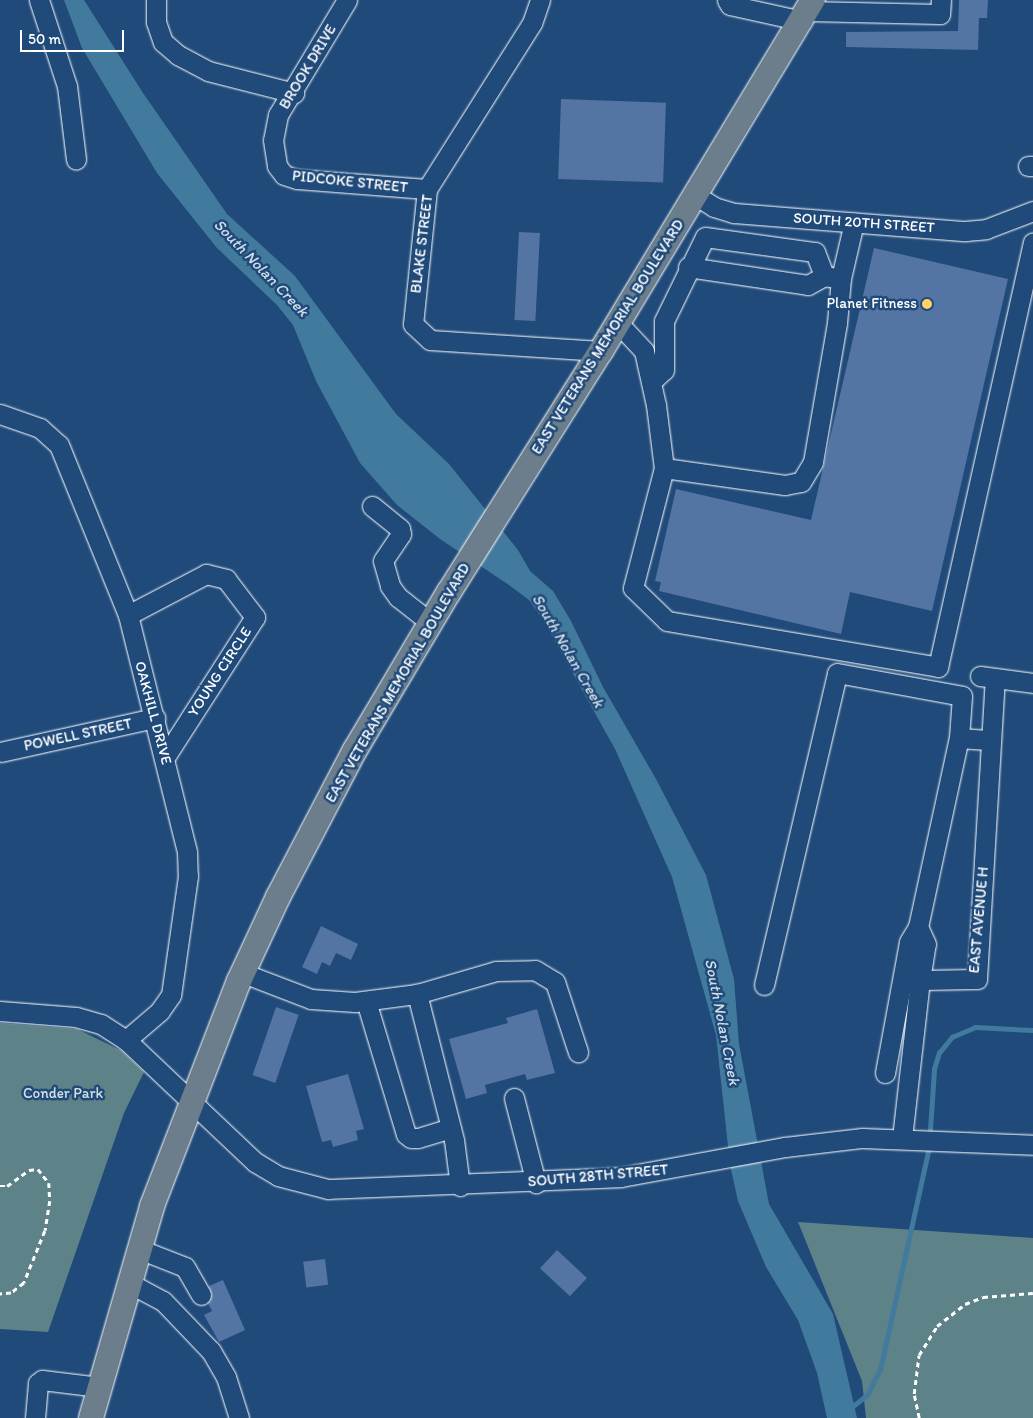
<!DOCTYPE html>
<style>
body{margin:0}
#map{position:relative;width:1033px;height:1418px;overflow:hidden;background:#1f4a7a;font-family:Itim,sans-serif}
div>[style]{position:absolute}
.green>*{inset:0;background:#5d8287}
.water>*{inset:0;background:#427a9d}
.stream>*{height:4.5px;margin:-2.25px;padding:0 2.25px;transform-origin:2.25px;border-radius:2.25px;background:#427a9d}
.building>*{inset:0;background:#5474a4;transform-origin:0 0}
.path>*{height:2.5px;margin-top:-1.25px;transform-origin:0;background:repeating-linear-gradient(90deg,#fff 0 5px,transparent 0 9px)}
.roads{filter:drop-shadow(0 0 1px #fff) drop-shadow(0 0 1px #fff)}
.minor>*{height:19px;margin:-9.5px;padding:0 9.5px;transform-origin:9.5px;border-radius:9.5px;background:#1f4a7a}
.major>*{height:24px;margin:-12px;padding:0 12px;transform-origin:12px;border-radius:12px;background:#6c7d8b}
.dots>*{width:14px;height:14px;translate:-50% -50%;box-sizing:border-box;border:2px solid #1f4a7a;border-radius:50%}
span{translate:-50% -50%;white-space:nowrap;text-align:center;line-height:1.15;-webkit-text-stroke:5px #1f4a7a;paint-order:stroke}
.street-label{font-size:15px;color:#fff}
.poi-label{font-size:15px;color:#fff}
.right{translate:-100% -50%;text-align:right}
.park-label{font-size:15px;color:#d6e0e1}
.water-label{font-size:16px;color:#d0dee6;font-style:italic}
.scale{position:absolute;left:20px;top:30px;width:104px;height:22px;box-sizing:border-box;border:2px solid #fff;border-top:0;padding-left:6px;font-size:15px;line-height:18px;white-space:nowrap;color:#fff;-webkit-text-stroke:4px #1f4a7a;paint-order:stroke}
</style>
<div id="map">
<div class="green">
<div style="clip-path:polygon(0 1023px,77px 1029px,122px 1051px,144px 1072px,124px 1113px,48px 1332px,0 1329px)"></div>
<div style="clip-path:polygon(798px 1222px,1033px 1238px,1033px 1418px,866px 1418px,862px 1381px)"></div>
</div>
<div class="water">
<div style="clip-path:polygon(64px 0,84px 0,143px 93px,227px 214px,295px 276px,396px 414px,449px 464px,518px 550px,530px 571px,553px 591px,571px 621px,603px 687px,656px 779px,706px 875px,734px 979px,739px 1044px,769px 1204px,833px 1314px,857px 1418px,827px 1418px,817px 1373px,798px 1320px,766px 1267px,738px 1201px,730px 1165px,716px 1035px,672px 877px,615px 749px,543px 620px,529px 600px,509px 585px,440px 539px,397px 505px,360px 463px,316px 381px,293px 325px,277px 305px,217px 248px,157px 173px,82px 48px)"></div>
</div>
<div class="stream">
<div style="left:930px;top:1130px;width:61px;rotate:-86.2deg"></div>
<div style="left:934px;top:1069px;width:17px;rotate:-73deg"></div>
<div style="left:939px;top:1053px;width:21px;rotate:-51deg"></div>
<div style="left:952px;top:1037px;width:25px;rotate:-23deg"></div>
<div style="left:975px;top:1027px;width:58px;rotate:3deg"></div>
<div style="left:853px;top:1406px;width:18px;rotate:-38deg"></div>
<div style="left:867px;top:1395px;width:28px;rotate:-63deg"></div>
<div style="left:880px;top:1370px;width:227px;rotate:-77.6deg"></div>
</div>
<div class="building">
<div style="clip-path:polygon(959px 0,988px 0,987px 18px,979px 18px,978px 50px,846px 47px,846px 32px,958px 31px)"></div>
<div style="left:561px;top:99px;width:105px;height:80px;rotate:2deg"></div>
<div style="left:519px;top:232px;width:21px;height:88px;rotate:3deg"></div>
<div style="clip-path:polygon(874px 248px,1008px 279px,932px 611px,850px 592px,841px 634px,659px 591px,661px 582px,655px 581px,676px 489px,811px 520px)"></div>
<div style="clip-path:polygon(321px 926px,358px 944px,351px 960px,336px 953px,330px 966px,322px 962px,317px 974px,302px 967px)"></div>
<div style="left:276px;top:1007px;width:24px;height:72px;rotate:19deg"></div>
<div style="clip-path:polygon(537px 1009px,555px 1073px,527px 1080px,525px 1074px,485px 1085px,487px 1093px,466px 1099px,449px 1039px,508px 1023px,506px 1018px)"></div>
<div style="clip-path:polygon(348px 1074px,364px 1129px,356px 1131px,358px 1140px,333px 1147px,331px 1140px,322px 1142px,306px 1086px)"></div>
<div style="left:557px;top:1250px;width:41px;height:25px;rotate:43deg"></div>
<div style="left:325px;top:1259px;width:26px;height:22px;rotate:83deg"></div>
<div style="clip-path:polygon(223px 1280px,245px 1330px,219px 1342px,204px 1315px,212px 1311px,208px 1303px,212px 1296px,209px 1286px)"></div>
</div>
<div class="path">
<div style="left:0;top:1186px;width:7px"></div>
<div style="left:7px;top:1186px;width:27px;rotate:-36deg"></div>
<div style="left:29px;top:1170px;width:9px;rotate:-6deg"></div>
<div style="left:38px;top:1169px;width:18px;rotate:52deg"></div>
<div style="left:49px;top:1183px;width:18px;rotate:87deg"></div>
<div style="left:50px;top:1201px;width:30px;rotate:99deg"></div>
<div style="left:45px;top:1231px;width:56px;rotate:112deg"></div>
<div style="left:24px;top:1283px;width:16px;rotate:142deg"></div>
<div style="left:11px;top:1293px;width:11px;rotate:175deg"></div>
<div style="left:919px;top:1418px;width:25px;rotate:-102deg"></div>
<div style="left:914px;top:1394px;width:39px;rotate:-83deg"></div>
<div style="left:919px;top:1355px;width:34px;rotate:-58deg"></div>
<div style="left:937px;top:1326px;width:36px;rotate:-38deg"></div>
<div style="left:965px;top:1304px;width:19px;rotate:-21deg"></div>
<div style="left:983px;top:1297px;width:50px;rotate:-4.6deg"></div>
</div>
<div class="roads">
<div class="minor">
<div style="left:39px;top:0;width:90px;rotate:72deg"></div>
<div style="left:67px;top:86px;width:74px;rotate:83deg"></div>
<div style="left:156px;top:0;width:22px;rotate:90deg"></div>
<div style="left:156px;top:22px;width:21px;rotate:71deg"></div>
<div style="left:163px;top:42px;width:20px;rotate:41deg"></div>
<div style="left:178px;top:55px;width:34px;rotate:28deg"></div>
<div style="left:208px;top:71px;width:89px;rotate:14.3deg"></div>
<div style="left:347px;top:0;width:134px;rotate:121deg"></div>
<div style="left:278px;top:115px;width:25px;rotate:101deg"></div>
<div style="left:273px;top:140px;width:26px;rotate:81deg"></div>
<div style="left:277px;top:166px;width:11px;rotate:52deg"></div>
<div style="left:284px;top:175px;width:14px;rotate:17deg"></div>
<div style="left:297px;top:179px;width:130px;rotate:4.4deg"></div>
<div style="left:540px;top:0;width:24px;rotate:109deg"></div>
<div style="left:532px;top:23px;width:196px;rotate:122.3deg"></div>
<div style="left:427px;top:189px;width:136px;rotate:95.9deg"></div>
<div style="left:413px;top:324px;width:23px;rotate:43deg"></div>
<div style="left:430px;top:340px;width:171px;rotate:3.7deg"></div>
<div style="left:727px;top:0;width:6px;rotate:59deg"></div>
<div style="left:730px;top:5px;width:74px;rotate:12.5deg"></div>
<div style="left:807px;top:11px;width:133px;rotate:1.3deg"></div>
<div style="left:940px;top:14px;width:14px;rotate:-86deg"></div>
<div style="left:1028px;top:166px;width:5px"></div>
<div style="left:695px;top:195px;width:22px;rotate:32deg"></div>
<div style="left:714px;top:207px;width:21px;rotate:17deg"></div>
<div style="left:734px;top:213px;width:232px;rotate:4.5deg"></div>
<div style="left:965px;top:231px;width:21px;rotate:-5deg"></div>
<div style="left:986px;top:229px;width:50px;rotate:-21deg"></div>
<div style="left:688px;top:267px;width:121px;rotate:8.5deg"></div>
<div style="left:808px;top:285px;width:18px;rotate:-29deg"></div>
<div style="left:824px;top:276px;width:12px;rotate:9deg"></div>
<div style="left:618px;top:323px;width:38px;rotate:47deg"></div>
<div style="left:644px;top:351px;width:55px;rotate:77.5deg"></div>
<div style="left:656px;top:405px;width:64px;rotate:82.8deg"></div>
<div style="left:664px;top:468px;width:122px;rotate:8deg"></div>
<div style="left:785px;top:485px;width:16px;rotate:-11deg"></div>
<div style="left:801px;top:482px;width:23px;rotate:-59deg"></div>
<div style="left:813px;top:462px;width:141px;rotate:-80.2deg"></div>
<div style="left:837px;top:323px;width:45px;rotate:-84.9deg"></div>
<div style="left:841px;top:278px;width:57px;rotate:-76.9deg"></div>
<div style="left:652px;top:381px;width:16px;rotate:-43deg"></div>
<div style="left:664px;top:370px;width:49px;rotate:-90deg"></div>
<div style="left:664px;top:321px;width:93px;rotate:-64deg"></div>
<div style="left:705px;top:237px;width:111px;rotate:7.8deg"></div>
<div style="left:815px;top:252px;width:26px;rotate:69deg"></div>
<div style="left:0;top:414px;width:42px;rotate:19.3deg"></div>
<div style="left:40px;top:428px;width:25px;rotate:42deg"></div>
<div style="left:59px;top:445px;width:183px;rotate:67.9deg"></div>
<div style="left:128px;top:615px;width:244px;rotate:76deg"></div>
<div style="left:187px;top:852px;width:24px;rotate:88deg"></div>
<div style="left:188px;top:876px;width:120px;rotate:98.1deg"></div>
<div style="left:171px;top:995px;width:19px;rotate:125deg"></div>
<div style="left:160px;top:1011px;width:45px;rotate:139.5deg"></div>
<div style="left:664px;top:468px;width:124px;rotate:104.5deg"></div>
<div style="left:633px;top:588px;width:47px;rotate:44.1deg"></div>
<div style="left:667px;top:621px;width:275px;rotate:9.6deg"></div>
<div style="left:938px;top:667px;width:435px;rotate:-77.4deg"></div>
<div style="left:372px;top:506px;width:36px;rotate:39deg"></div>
<div style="left:400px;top:529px;width:5px;rotate:79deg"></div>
<div style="left:401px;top:534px;width:32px;rotate:124deg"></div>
<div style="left:383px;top:561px;width:26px;rotate:74deg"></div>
<div style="left:390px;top:586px;width:14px;rotate:54deg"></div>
<div style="left:398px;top:597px;width:42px;rotate:38.2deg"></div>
<div style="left:128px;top:615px;width:88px;rotate:-27.7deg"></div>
<div style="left:206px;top:574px;width:21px;rotate:14deg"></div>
<div style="left:226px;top:579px;width:48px;rotate:52.7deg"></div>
<div style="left:255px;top:617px;width:166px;rotate:122.7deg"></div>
<div style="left:980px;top:676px;width:53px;rotate:7.5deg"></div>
<div style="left:0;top:752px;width:159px;rotate:-12.4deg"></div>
<div style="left:243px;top:973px;width:73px;rotate:20.9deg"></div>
<div style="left:311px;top:999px;width:44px;rotate:3.9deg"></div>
<div style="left:355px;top:1002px;width:63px;rotate:-7.4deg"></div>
<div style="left:920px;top:980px;width:36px;rotate:-81deg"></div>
<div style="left:926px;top:944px;width:19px;rotate:-115deg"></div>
<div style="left:918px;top:927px;width:193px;rotate:-77.8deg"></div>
<div style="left:764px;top:985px;width:320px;rotate:-76.8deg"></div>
<div style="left:837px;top:673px;width:127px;rotate:10.4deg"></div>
<div style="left:962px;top:696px;width:42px;rotate:94.1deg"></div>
<div style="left:959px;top:738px;width:32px;rotate:4deg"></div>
<div style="left:366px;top:1001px;width:139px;rotate:73.3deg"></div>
<div style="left:406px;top:1134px;width:6px;rotate:39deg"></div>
<div style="left:411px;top:1138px;width:7px"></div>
<div style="left:418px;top:1138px;width:34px;rotate:-17deg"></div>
<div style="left:0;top:1011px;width:76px;rotate:4.5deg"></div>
<div style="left:76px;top:1017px;width:26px;rotate:16deg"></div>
<div style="left:101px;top:1024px;width:30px;rotate:33deg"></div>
<div style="left:126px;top:1040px;width:178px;rotate:43.4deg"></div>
<div style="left:255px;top:1162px;width:27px;rotate:31deg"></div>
<div style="left:278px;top:1176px;width:52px;rotate:14.6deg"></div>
<div style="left:328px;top:1189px;width:293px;rotate:-2.3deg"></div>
<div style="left:621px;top:1177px;width:167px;rotate:-10.4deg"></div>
<div style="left:785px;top:1147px;width:78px;rotate:-6.7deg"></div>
<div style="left:862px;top:1138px;width:171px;rotate:2.3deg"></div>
<div style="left:885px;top:1073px;width:133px;rotate:-79.6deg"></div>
<div style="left:909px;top:942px;width:17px;rotate:-59deg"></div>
<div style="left:514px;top:1098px;width:88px;rotate:75.5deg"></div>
<div style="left:902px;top:1138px;width:159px;rotate:-83.5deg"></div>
<div style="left:920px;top:980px;width:57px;rotate:-1deg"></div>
<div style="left:977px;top:979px;width:301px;rotate:-86.6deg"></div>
<div style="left:460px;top:1186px;width:46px;rotate:-97.4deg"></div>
<div style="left:454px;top:1140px;width:151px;rotate:-104.2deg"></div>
<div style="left:417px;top:994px;width:82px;rotate:-16.2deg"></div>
<div style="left:496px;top:971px;width:39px;rotate:-1deg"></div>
<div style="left:535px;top:970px;width:23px;rotate:31deg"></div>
<div style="left:555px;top:982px;width:74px;rotate:71.8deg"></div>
<div style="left:139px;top:1249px;width:49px;rotate:21.4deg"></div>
<div style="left:185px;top:1267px;width:32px;rotate:60deg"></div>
<div style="left:129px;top:1283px;width:38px;rotate:28deg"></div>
<div style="left:163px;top:1301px;width:69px;rotate:46.2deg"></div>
<div style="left:211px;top:1351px;width:30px;rotate:60deg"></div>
<div style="left:226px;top:1377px;width:43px;rotate:72.4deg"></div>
<div style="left:35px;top:1418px;width:35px;rotate:-85deg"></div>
<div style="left:38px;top:1383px;width:5px;rotate:-37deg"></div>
<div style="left:42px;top:1380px;width:58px;rotate:6.9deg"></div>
</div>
<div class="major">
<div style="left:91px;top:1418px;width:221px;rotate:-73.9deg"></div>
<div style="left:152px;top:1206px;width:241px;rotate:-68.9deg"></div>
<div style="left:239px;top:981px;width:93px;rotate:-65.1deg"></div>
<div style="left:278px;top:897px;width:166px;rotate:-62.4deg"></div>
<div style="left:355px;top:750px;width:184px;rotate:-59.3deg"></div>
<div style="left:449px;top:592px;width:285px;rotate:-57.8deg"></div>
<div style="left:601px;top:351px;width:410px;rotate:-58.9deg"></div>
</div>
</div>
<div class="dots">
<div style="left:927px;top:304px;background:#ffd166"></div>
</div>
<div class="street-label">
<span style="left:308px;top:67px;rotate:-59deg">BROOK DRIVE</span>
<span style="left:350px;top:182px;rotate:6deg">PIDCOKE STREET</span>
<span style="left:864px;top:223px;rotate:4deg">SOUTH 20TH STREET</span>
<span style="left:422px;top:244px;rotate:-83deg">BLAKE STREET</span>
<span style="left:608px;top:337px;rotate:-58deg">EAST VETERANS MEMORIAL BOULEVARD</span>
<span style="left:220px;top:672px;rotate:-57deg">YOUNG CIRCLE</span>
<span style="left:398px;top:683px;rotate:-60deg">EAST VETERANS MEMORIAL BOULEVARD</span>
<span style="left:153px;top:713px;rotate:75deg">OAKHILL DRIVE</span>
<span style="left:78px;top:735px;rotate:-12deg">POWELL STREET</span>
<span style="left:979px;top:920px;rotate:-85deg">EAST AVENUE H</span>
<span style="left:598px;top:1176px;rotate:-5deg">SOUTH 28TH STREET</span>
</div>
<div class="poi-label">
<span class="right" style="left:917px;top:304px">Planet Fitness</span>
</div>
<div class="park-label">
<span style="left:63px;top:1094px">Conder Park</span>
</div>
<div class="water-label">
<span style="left:261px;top:268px;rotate:46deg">South Nolan Creek</span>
<span style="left:568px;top:651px;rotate:60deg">South Nolan Creek</span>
<span style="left:722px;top:1022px;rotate:79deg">South Nolan Creek</span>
</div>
<div class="scale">50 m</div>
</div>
